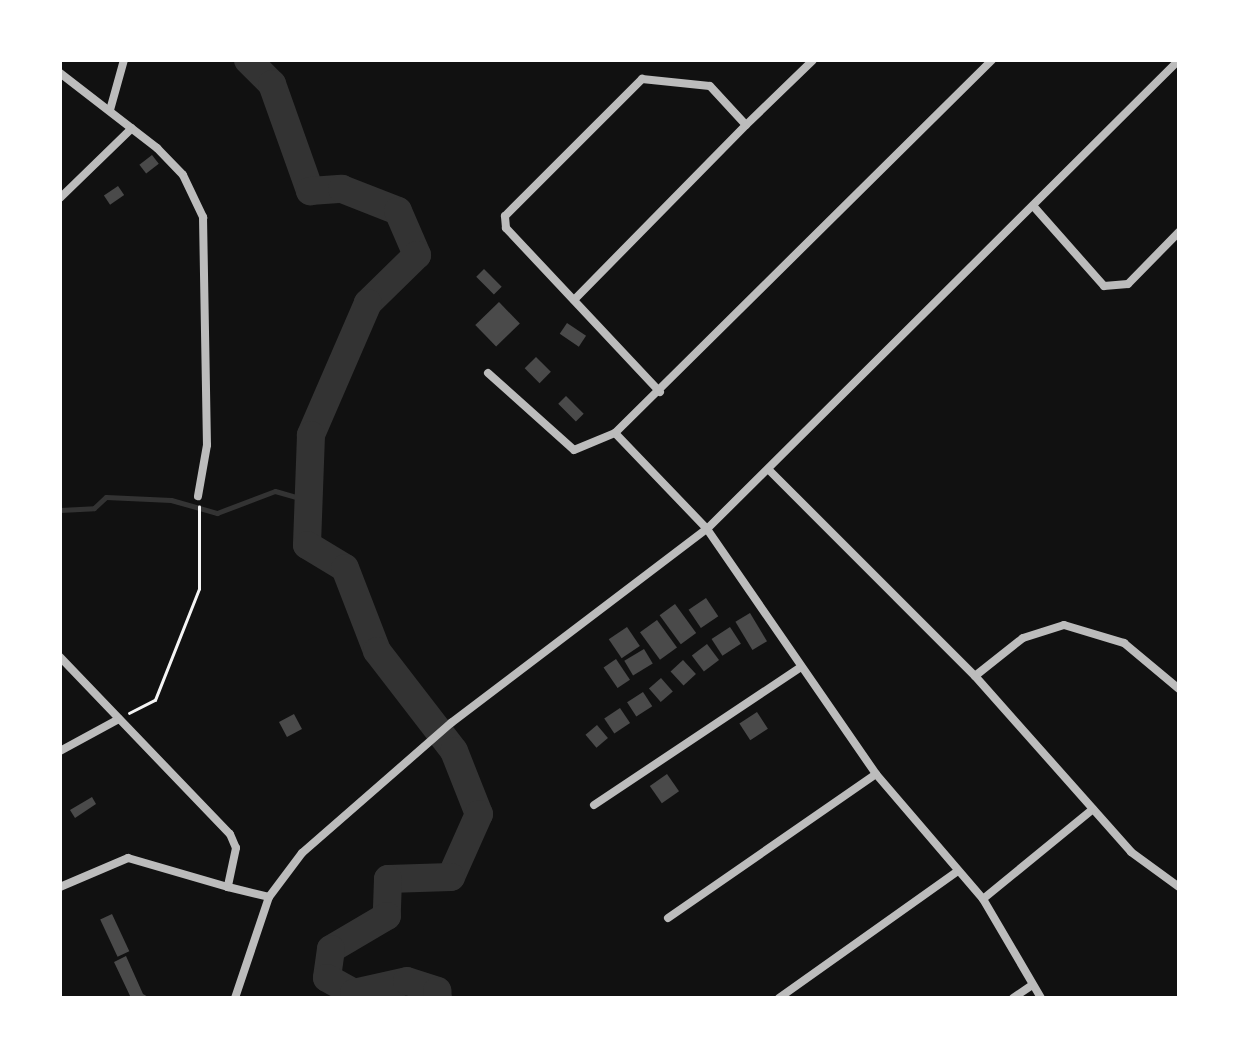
<!DOCTYPE html>
<style>
body{margin:0}
#map{position:relative;width:1239px;height:1058px;overflow:hidden;background:#111;font-family:Poppins,sans-serif}
div>[style]{position:absolute}
.stream>*{height:5px;margin:-2.5px;padding:0 2.5px;transform-origin:2.5px;border-radius:2.5px;background:#333}
.river>*{height:28px;margin:-14px;padding:0 14px;transform-origin:14px;border-radius:14px;background:#333}
.building>*{inset:0;background:#4a4a4a;transform-origin:0 0}
.path>*{height:2.5px;margin:-1.25px;padding:0 1.25px;transform-origin:1.25px;border-radius:1.25px;background:#f5f5f5}
.minor>*{height:8px;margin:-4px;padding:0 4px;transform-origin:4px;border-radius:4px;background:#bcbcbc}
span{translate:-50% -50%;white-space:nowrap;text-align:center;line-height:1.15;-webkit-text-stroke:9px #fff;paint-order:stroke}
.frame{position:absolute;inset:0;border:62px solid #fff;pointer-events:none}
</style>
<div id="map">
<div class="stream">
<div style="left:60px;top:510px;width:34px;rotate:-3deg"></div>
<div style="left:94px;top:508px;width:16px;rotate:-43deg"></div>
<div style="left:106px;top:497px;width:65px;rotate:2.6deg"></div>
<div style="left:171px;top:500px;width:48px;rotate:15.8deg"></div>
<div style="left:217px;top:513px;width:62px;rotate:-20.8deg"></div>
<div style="left:275px;top:491px;width:35px;rotate:16deg"></div>
</div>
<div class="river">
<div style="left:248px;top:60px;width:34px;rotate:45deg"></div>
<div style="left:272px;top:84px;width:114px;rotate:70.4deg"></div>
<div style="left:310px;top:191px;width:32px;rotate:-4deg"></div>
<div style="left:342px;top:189px;width:60px;rotate:21.4deg"></div>
<div style="left:398px;top:211px;width:48px;rotate:66.6deg"></div>
<div style="left:417px;top:255px;width:69px;rotate:135.6deg"></div>
<div style="left:368px;top:303px;width:144px;rotate:113.4deg"></div>
<div style="left:311px;top:435px;width:110px;rotate:92.1deg"></div>
<div style="left:307px;top:545px;width:44px;rotate:31.2deg"></div>
<div style="left:345px;top:568px;width:89px;rotate:68.9deg"></div>
<div style="left:377px;top:651px;width:126px;rotate:52.4deg"></div>
<div style="left:454px;top:751px;width:68px;rotate:68.4deg"></div>
<div style="left:479px;top:814px;width:69px;rotate:114deg"></div>
<div style="left:451px;top:877px;width:63px;rotate:178.2deg"></div>
<div style="left:388px;top:879px;width:37px;rotate:92deg"></div>
<div style="left:387px;top:916px;width:65px;rotate:149.5deg"></div>
<div style="left:331px;top:949px;width:29px;rotate:98deg"></div>
<div style="left:327px;top:978px;width:31px;rotate:29deg"></div>
<div style="left:354px;top:993px;width:54px;rotate:-12.8deg"></div>
<div style="left:407px;top:981px;width:32px;rotate:18deg"></div>
<div style="left:437px;top:991px;width:7px;rotate:82deg"></div>
</div>
<div class="building">
<div style="left:152px;top:155px;width:11px;height:16px;rotate:52deg"></div>
<div style="left:118px;top:186px;width:11px;height:17px;rotate:56deg"></div>
<div style="left:484px;top:269px;width:25px;height:11px;rotate:45deg"></div>
<div style="left:499px;top:302px;width:30px;height:33px;rotate:46deg"></div>
<div style="left:567px;top:323px;width:23px;height:13px;rotate:34deg"></div>
<div style="left:536px;top:357px;width:21px;height:16px;rotate:45deg"></div>
<div style="left:566px;top:396px;width:25px;height:11px;rotate:45deg"></div>
<div style="left:706px;top:598px;width:22px;height:21px;rotate:56deg"></div>
<div style="left:675px;top:604px;width:36px;height:19px;rotate:54deg"></div>
<div style="left:750px;top:613px;width:33px;height:17px;rotate:59deg"></div>
<div style="left:657px;top:620px;width:34px;height:21px;rotate:54deg"></div>
<div style="left:627px;top:627px;width:23px;height:22px;rotate:56deg"></div>
<div style="left:730px;top:627px;width:20px;height:22px;rotate:57deg"></div>
<div style="left:707px;top:644px;width:20px;height:19px;rotate:53deg"></div>
<div style="left:644px;top:649px;width:17px;height:23px;rotate:59deg"></div>
<div style="left:616px;top:659px;width:25px;height:15px;rotate:56deg"></div>
<div style="left:683px;top:660px;width:19px;height:17px;rotate:47deg"></div>
<div style="left:661px;top:678px;width:18px;height:16px;rotate:49deg"></div>
<div style="left:643px;top:692px;width:17px;height:19px;rotate:57deg"></div>
<div style="left:620px;top:708px;width:18px;height:19px;rotate:56deg"></div>
<div style="left:757px;top:712px;width:20px;height:21px;rotate:57deg"></div>
<div style="left:294px;top:714px;width:17px;height:17px;rotate:62deg"></div>
<div style="left:597px;top:725px;width:17px;height:15px;rotate:50deg"></div>
<div style="left:667px;top:774px;width:21px;height:21px;rotate:55deg"></div>
<div style="clip-path:polygon(92px 797px,96px 804px,75px 818px,70px 810px)"></div>
<div style="left:112px;top:914px;width:41px;height:13px;rotate:65deg"></div>
<div style="clip-path:polygon(126px 956px,143px 994px,150px 998px,131px 998px,114px 962px)"></div>
</div>
<div class="path">
<div style="left:129px;top:713px;width:29px;rotate:-27deg"></div>
<div style="left:155px;top:700px;width:119px;rotate:-68.4deg"></div>
<div style="left:199px;top:589px;width:82px;rotate:-90deg"></div>
</div>
<div class="minor">
<div style="left:60px;top:73px;width:123px;rotate:37.7deg"></div>
<div style="left:157px;top:148px;width:37px;rotate:46deg"></div>
<div style="left:183px;top:175px;width:47px;rotate:64.5deg"></div>
<div style="left:203px;top:217px;width:228px;rotate:89deg"></div>
<div style="left:207px;top:445px;width:52px;rotate:100deg"></div>
<div style="left:110px;top:110px;width:52px;rotate:-74.4deg"></div>
<div style="left:60px;top:198px;width:100px;rotate:-44.2deg"></div>
<div style="left:1035px;top:208px;width:104px;rotate:48.5deg"></div>
<div style="left:1104px;top:286px;width:24px;rotate:-5deg"></div>
<div style="left:1128px;top:284px;width:73px;rotate:-45.6deg"></div>
<div style="left:574px;top:300px;width:245px;rotate:-45.5deg"></div>
<div style="left:488px;top:373px;width:115px;rotate:41.8deg"></div>
<div style="left:574px;top:450px;width:44px;rotate:-22.5deg"></div>
<div style="left:615px;top:433px;width:133px;rotate:46.2deg"></div>
<div style="left:707px;top:529px;width:298px;rotate:55.4deg"></div>
<div style="left:876px;top:774px;width:165px;rotate:49.4deg"></div>
<div style="left:983px;top:899px;width:115px;rotate:59.6deg"></div>
<div style="left:660px;top:392px;width:225px;rotate:-133.2deg"></div>
<div style="left:506px;top:228px;width:12px;rotate:-95deg"></div>
<div style="left:505px;top:216px;width:194px;rotate:-45deg"></div>
<div style="left:642px;top:79px;width:68px;rotate:5.9deg"></div>
<div style="left:710px;top:86px;width:53px;rotate:47.3deg"></div>
<div style="left:746px;top:125px;width:93px;rotate:-44.1deg"></div>
<div style="left:615px;top:433px;width:530px;rotate:-44.69deg"></div>
<div style="left:770px;top:471px;width:290px;rotate:45deg"></div>
<div style="left:975px;top:676px;width:235px;rotate:48.4deg"></div>
<div style="left:1131px;top:852px;width:59px;rotate:36.1deg"></div>
<div style="left:60px;top:657px;width:245px;rotate:46.2deg"></div>
<div style="left:230px;top:834px;width:15px;rotate:67deg"></div>
<div style="left:236px;top:848px;width:40px;rotate:102deg"></div>
<div style="left:228px;top:887px;width:42px;rotate:13.7deg"></div>
<div style="left:975px;top:676px;width:61px;rotate:-38.4deg"></div>
<div style="left:1023px;top:638px;width:43px;rotate:-17.6deg"></div>
<div style="left:1064px;top:625px;width:63px;rotate:16.7deg"></div>
<div style="left:1124px;top:643px;width:72px;rotate:39.9deg"></div>
<div style="left:60px;top:751px;width:67px;rotate:-28.5deg"></div>
<div style="left:594px;top:805px;width:249px;rotate:-33.7deg"></div>
<div style="left:60px;top:887px;width:74px;rotate:-23.1deg"></div>
<div style="left:128px;top:858px;width:104px;rotate:16.2deg"></div>
<div style="left:983px;top:899px;width:142px;rotate:-39.3deg"></div>
<div style="left:668px;top:918px;width:253px;rotate:-34.7deg"></div>
<div style="left:235px;top:998px;width:107px;rotate:-71.4deg"></div>
<div style="left:269px;top:897px;width:55px;rotate:-53.1deg"></div>
<div style="left:302px;top:853px;width:198px;rotate:-41.1deg"></div>
<div style="left:451px;top:723px;width:321px;rotate:-37.2deg"></div>
<div style="left:707px;top:529px;width:665px;rotate:-44.82deg"></div>
<div style="left:779px;top:998px;width:219px;rotate:-35.4deg"></div>
<div style="left:1013px;top:998px;width:23px;rotate:-34deg"></div>
</div>
<div class="frame"></div>
</div>
